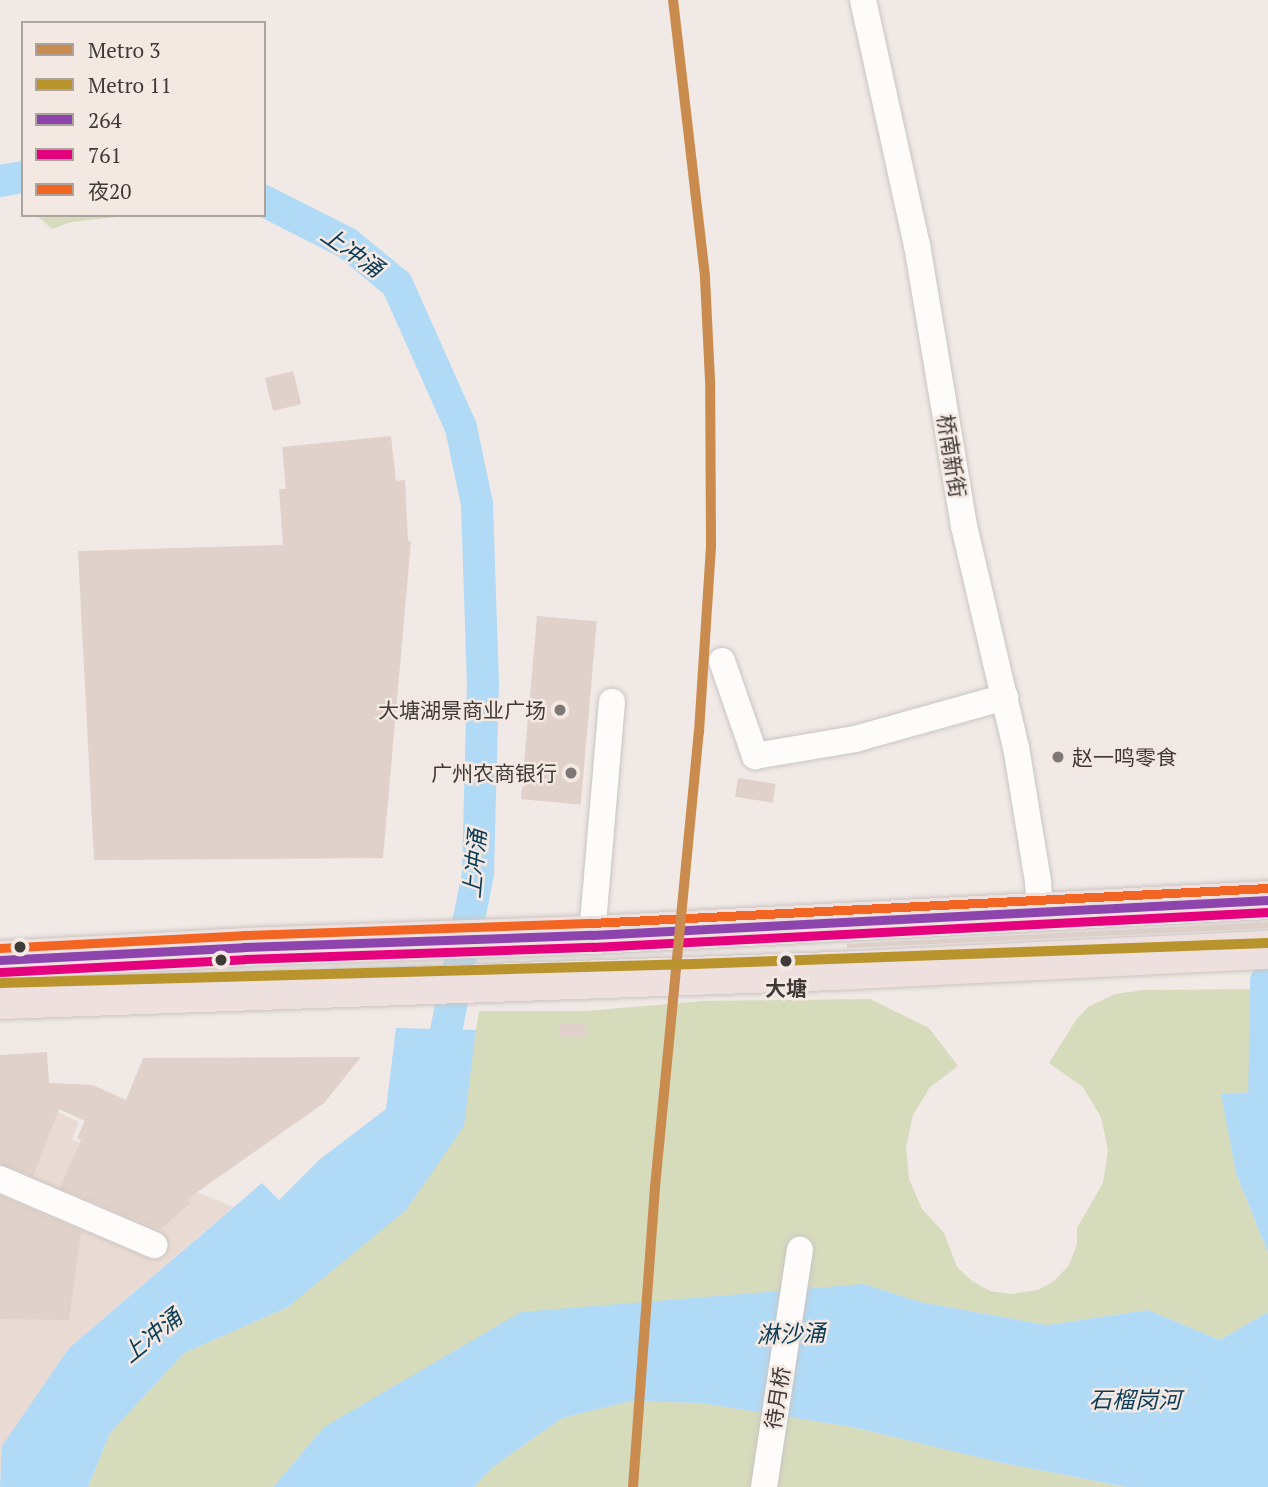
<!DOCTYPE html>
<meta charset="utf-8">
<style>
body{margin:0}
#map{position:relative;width:1268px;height:1487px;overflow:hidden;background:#f0e9e6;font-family:"PT Serif","Noto Sans SC",serif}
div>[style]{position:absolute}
.built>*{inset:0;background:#e9dbd4}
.green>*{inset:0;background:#d6dbbc}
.water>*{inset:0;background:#b1daf6}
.river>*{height:32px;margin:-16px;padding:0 16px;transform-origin:16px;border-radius:16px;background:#b1daf6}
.building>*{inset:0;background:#e0d1ca;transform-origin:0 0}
.roads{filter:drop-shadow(0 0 2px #cac5c2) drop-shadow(0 0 2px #cac5c2)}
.minor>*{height:26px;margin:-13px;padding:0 13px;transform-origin:13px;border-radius:13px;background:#fdfcfb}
.highway>*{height:38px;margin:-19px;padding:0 19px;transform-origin:19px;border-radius:19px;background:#ede0de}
.bus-1>*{height:9px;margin:-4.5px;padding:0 4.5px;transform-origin:4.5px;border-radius:4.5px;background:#8e44ad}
.bus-2>*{height:9px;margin:-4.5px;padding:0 4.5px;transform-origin:4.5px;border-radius:4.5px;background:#e5007d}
.bus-3>*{height:9px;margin:-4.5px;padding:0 4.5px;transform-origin:4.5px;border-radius:4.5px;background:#f26522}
.metro-1>*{height:10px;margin:-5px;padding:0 5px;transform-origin:5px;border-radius:5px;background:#c98c4e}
.metro-2>*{height:10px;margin:-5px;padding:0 5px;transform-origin:5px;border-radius:5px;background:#b9942c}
.dots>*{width:19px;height:19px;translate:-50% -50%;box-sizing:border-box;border:4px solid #f4e8e2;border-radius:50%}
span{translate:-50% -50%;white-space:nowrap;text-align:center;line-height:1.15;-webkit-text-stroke:5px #f4e8e2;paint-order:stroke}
.street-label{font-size:21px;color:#3f3a38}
.poi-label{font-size:21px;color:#3f3a38}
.right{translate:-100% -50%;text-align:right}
.left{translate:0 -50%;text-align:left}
.stop-label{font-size:21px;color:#3f3a38;font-weight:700}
.water-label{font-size:23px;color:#0b3d58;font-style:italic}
.legend{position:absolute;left:21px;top:21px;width:245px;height:196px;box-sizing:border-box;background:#f4e8e2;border:2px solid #aca29e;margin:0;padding:9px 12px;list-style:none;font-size:21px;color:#3f3a38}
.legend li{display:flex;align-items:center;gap:14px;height:35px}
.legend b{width:35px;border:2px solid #aca29e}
</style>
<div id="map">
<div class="built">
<div style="clip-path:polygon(0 1086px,79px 1122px,72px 1140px,233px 1207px,69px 1348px,0 1470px)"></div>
</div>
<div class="green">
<div style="clip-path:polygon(36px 215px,136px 215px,71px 222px,52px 229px)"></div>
<div style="clip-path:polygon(1268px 989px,1268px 1091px,1222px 1094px,1236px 1173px,1268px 1253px,1268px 1312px,1220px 1340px,1148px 1310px,1047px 1325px,920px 1302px,864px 1284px,324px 1427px,273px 1487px,88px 1487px,110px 1433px,184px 1353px,288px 1307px,322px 1276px,473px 1049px,479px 1011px,586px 1011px,704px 1001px,870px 999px,929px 1028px,958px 1066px,930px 1087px,913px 1115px,906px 1147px,909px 1179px,922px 1209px,944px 1233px,957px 1267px,972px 1281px,990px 1291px,1011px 1294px,1038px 1290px,1054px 1281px,1069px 1265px,1077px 1244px,1077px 1228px,1103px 1183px,1108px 1150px,1101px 1117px,1083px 1087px,1049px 1063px,1076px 1020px,1088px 1007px,1115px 994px,1143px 990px)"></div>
<div style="clip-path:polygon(631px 1401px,700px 1403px,852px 1427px,998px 1462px,1125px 1487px,474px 1487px,493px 1467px,562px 1418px)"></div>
</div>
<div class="water">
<div style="clip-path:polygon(396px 1028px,476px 1030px,464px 1126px,406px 1210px,288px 1307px,184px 1353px,110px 1433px,88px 1487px,0 1487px,2px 1446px,69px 1348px,262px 1183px,279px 1200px,319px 1160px,386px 1109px)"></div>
<div style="clip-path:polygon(1268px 1091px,1268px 1253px,1236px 1173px,1221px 1094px)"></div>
<div style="clip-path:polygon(864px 1284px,920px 1302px,1047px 1325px,1148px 1310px,1220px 1340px,1268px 1312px,1268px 1487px,1126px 1487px,998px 1462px,852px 1427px,700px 1403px,631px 1401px,562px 1418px,493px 1467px,474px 1487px,273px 1487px,324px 1427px,521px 1312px)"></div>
</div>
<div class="river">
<div style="left:0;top:181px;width:23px;rotate:-10deg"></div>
<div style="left:264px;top:201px;width:93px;rotate:26.8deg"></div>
<div style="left:347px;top:243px;width:65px;rotate:39.4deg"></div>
<div style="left:397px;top:284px;width:158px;rotate:66deg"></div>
<div style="left:461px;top:428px;width:78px;rotate:78.1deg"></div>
<div style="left:477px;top:504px;width:177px;rotate:88.1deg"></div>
<div style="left:483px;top:681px;width:193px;rotate:91.5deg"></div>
<div style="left:478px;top:874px;width:201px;rotate:101.5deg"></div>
<div style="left:1266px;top:981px;width:190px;rotate:90.9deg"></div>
<div style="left:1263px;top:1171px;width:15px;rotate:70deg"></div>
</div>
<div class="building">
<div style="left:293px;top:371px;width:34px;height:29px;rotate:76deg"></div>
<div style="clip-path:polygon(391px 436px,396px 481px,405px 480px,408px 541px,411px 541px,383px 858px,94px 860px,78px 551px,283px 545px,279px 489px,286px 489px,282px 447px)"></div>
<div style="left:537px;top:616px;width:60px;height:184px;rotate:5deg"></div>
<div style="left:738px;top:778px;width:38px;height:19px;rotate:9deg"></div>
<div style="clip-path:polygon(1268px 922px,1268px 928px,847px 948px,847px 944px)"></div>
<div style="left:586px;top:1024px;width:14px;height:26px;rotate:90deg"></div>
<div style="clip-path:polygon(47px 1052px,49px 1083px,93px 1085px,126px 1100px,143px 1058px,361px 1057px,324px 1103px,186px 1200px,191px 1202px,160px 1230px,60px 1188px,81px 1140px,77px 1138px,85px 1121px,59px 1109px,33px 1176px,0 1164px,0 1055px)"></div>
<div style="clip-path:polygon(0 1196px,81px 1231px,69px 1320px,0 1319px)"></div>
</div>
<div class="roads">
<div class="minor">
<div style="left:863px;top:0;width:251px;rotate:77.6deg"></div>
<div style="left:917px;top:245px;width:285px;rotate:80.5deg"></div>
<div style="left:964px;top:526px;width:227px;rotate:76.8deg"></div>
<div style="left:1016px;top:747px;width:137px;rotate:80.7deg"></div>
<div style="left:1038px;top:882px;width:30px;rotate:86deg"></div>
<div style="left:722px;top:661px;width:101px;rotate:70.8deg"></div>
<div style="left:755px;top:756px;width:101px;rotate:-9.6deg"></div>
<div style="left:855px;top:739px;width:156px;rotate:-15.6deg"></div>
<div style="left:592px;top:935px;width:234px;rotate:-85.1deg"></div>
<div style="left:0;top:1179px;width:168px;rotate:23.2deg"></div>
<div style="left:764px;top:1487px;width:240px;rotate:-81.4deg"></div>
</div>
<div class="highway">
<div style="left:0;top:960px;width:244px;rotate:-3deg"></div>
<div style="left:244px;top:947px;width:348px;rotate:-2deg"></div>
<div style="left:592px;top:935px;width:677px;rotate:-2.96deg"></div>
<div style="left:0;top:1000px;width:834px;rotate:-1.99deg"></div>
<div style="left:833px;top:971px;width:436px;rotate:-2.8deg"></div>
</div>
</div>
<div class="bus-1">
<div style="left:0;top:960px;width:244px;rotate:-3deg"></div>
<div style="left:244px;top:947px;width:348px;rotate:-2deg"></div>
<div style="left:592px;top:935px;width:677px;rotate:-2.96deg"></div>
</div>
<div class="bus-2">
<div style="left:1px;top:972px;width:244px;rotate:-3deg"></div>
<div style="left:245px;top:959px;width:348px;rotate:-2deg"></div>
<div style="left:593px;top:947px;width:676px;rotate:-2.97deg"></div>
</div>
<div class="bus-3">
<div style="left:0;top:948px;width:244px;rotate:-3deg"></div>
<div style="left:244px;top:935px;width:347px;rotate:-2deg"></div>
<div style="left:591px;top:923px;width:677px;rotate:-2.96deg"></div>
</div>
<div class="metro-1">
<div style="left:633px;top:1487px;width:301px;rotate:-85.8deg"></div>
<div style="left:655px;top:1187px;width:457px;rotate:-84.5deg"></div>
<div style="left:699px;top:732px;width:187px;rotate:-86.3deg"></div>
<div style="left:711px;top:545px;width:165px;rotate:-90.3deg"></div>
<div style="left:710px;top:380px;width:104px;rotate:-92.8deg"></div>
<div style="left:705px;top:276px;width:278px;rotate:-96.6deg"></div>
</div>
<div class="metro-2">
<div style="left:0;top:983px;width:694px;rotate:-1.57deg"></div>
<div style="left:694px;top:964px;width:574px;rotate:-2.1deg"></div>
</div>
<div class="dots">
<div style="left:560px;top:710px;background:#7d7775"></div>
<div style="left:1058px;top:757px;background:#7d7775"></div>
<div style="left:571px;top:773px;background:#7d7775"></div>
<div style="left:20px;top:947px;background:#3f3a38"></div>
<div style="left:221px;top:960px;background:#3f3a38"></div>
<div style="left:786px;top:961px;background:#3f3a38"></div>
</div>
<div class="street-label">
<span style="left:952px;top:456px;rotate:81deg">桥南新街</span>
<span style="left:777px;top:1398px;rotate:-81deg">待月桥</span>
</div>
<div class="poi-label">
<span class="right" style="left:546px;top:710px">大塘湖景商业广场</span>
<span class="left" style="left:1072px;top:757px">赵一鸣零食</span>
<span class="right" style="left:557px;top:773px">广州农商银行</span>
</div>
<div class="stop-label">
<span style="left:786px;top:988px">大塘</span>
</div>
<div class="water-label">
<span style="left:352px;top:252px;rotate:35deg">上冲涌</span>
<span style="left:475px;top:864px;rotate:-85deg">上冲涌</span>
<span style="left:791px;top:1334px;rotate:-2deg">淋沙涌</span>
<span style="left:152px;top:1336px;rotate:-39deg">上冲涌</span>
<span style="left:1135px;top:1400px">石榴岗河</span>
</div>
<ul class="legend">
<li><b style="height:9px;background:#c98c4e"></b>Metro 3</li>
<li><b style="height:9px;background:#b9942c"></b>Metro 11</li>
<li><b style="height:9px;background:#8e44ad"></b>264</li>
<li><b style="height:9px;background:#e5007d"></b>761</li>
<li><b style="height:9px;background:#f26522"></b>夜20</li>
</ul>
</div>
